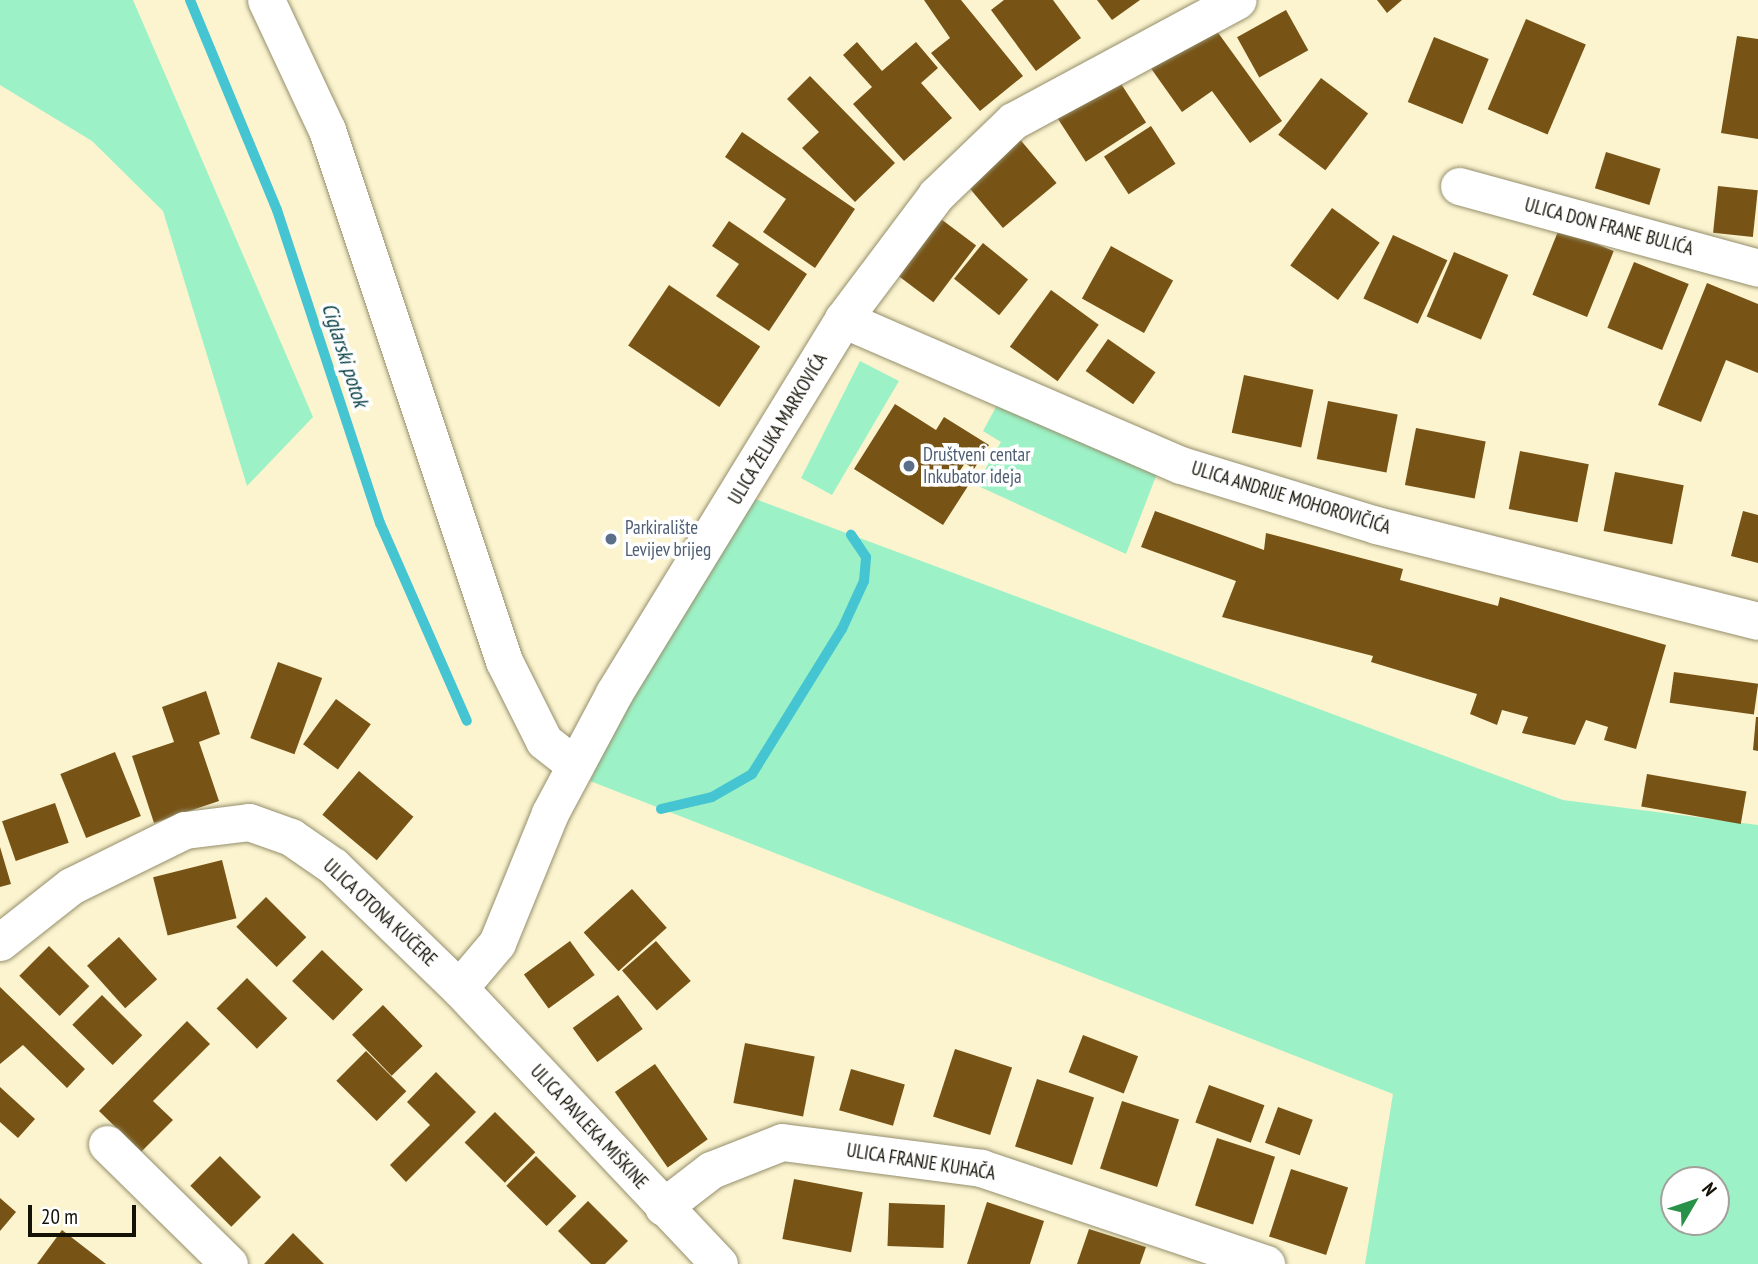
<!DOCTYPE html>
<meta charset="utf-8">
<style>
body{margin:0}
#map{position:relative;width:1758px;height:1264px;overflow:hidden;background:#fbf4cf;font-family:"PT Sans Narrow",sans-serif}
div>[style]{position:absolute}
.green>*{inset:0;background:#9cf2c6}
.stream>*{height:10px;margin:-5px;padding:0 5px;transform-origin:5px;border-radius:5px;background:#45c4d2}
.building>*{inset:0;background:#775316;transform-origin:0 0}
.roads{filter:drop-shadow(0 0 2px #958e6c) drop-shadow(0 0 2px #958e6c)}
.street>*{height:37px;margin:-18.5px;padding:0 18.5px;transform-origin:18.5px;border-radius:18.5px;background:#fff}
.dots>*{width:19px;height:19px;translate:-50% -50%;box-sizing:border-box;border:4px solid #fff;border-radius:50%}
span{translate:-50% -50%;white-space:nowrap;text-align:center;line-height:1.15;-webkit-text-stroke:7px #fff;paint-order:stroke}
.street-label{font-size:19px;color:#141105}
.service-label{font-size:19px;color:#4e5e75}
.left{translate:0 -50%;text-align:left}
.water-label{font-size:21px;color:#003c43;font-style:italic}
.north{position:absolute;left:1660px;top:1166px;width:70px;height:70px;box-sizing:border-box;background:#fff;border:2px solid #a1a09b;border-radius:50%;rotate:51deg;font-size:19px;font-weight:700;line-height:28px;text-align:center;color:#141105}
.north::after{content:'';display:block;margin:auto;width:24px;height:32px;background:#299148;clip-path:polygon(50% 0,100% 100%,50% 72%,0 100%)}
.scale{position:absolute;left:28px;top:1205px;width:108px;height:32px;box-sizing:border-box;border:4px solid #141105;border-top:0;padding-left:9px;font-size:21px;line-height:24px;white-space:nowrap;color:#141105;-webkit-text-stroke:5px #fff;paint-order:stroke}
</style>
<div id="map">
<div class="green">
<div style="clip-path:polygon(0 0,133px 0,313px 417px,247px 486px,163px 211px,92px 141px,0 85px)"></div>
<div style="clip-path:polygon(860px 361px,899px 381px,832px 495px,801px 478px)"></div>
<div style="clip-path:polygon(1004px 392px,1163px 458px,1126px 554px,976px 485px,1001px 442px,983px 431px)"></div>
<div style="clip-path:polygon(evenodd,755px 499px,1563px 800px,1758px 825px,1758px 1264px,1365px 1264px,1393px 1094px,590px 781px,629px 697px,755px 499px,1674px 1180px,1716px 1180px,1716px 1222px,1674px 1222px,1674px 1180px)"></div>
</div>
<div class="stream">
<div style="left:190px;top:0;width:227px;rotate:67.5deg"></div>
<div style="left:277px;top:210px;width:330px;rotate:71.8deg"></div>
<div style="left:380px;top:523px;width:216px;rotate:66.3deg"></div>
<div style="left:661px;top:809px;width:52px;rotate:-13.2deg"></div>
<div style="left:712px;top:797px;width:46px;rotate:-29.9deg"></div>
<div style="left:752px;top:774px;width:171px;rotate:-58.2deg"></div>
<div style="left:842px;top:629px;width:53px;rotate:-65.4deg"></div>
<div style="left:864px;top:581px;width:24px;rotate:-85deg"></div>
<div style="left:866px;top:557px;width:27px;rotate:-124deg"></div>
</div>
<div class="building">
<div style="clip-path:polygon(924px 0,961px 0,1023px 76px,980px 111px,931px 53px,950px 38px)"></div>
<div style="clip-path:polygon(1004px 0,1053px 0,1081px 38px,1036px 71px,991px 10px)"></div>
<div style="clip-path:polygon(1097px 0,1140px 0,1112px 20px)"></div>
<div style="clip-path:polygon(1377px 0,1402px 0,1387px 13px)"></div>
<div style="left:1286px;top:10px;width:46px;height:56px;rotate:61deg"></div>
<div style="left:1526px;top:19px;width:65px;height:98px;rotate:23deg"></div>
<div style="clip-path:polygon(1211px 23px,1282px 121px,1250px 143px,1212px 91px,1182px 112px,1150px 67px)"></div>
<div style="clip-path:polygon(1737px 36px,1758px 39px,1758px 139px,1721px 133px)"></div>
<div style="left:1434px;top:37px;width:59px;height:70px;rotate:22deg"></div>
<div style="clip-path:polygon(857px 42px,882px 71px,916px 42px,938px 68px,921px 83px,952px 118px,904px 161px,853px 104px,872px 87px,843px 55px)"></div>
<div style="left:1114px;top:73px;width:59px;height:72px;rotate:57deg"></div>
<div style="clip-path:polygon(810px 76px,895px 163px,855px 202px,802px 148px,819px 132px,787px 99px)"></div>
<div style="left:1321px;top:78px;width:59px;height:71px;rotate:37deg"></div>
<div style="left:1151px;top:126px;width:45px;height:56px;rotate:57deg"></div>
<div style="clip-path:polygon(742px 132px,855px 209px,815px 268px,763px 232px,786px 199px,725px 157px)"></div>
<div style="left:1018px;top:137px;width:60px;height:70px;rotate:50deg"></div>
<div style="left:1606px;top:152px;width:57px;height:38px;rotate:17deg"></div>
<div style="left:1718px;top:186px;width:40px;height:47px;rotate:6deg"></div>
<div style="left:1332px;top:208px;width:59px;height:71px;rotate:36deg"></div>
<div style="left:929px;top:210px;width:59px;height:71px;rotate:37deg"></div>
<div style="clip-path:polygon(729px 221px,807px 274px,769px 331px,716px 296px,739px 264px,712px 246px)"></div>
<div style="left:1559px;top:229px;width:59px;height:71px;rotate:22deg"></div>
<div style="left:1393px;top:235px;width:60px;height:70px;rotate:25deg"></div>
<div style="left:983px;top:243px;width:58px;height:46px;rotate:39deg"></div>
<div style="left:1111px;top:246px;width:71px;height:60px;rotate:29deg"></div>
<div style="left:1454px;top:252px;width:59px;height:70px;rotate:23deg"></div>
<div style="left:1634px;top:262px;width:59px;height:71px;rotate:22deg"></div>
<div style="clip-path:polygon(1707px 283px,1758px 304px,1758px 373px,1726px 360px,1701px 422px,1658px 405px)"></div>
<div style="left:669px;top:285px;width:110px;height:73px;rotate:34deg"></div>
<div style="left:1051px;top:290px;width:59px;height:70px;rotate:36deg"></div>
<div style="left:1108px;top:339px;width:58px;height:39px;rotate:35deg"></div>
<div style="left:1244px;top:375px;width:71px;height:59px;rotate:12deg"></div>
<div style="left:1328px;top:401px;width:71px;height:59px;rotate:11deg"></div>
<div style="clip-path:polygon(895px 404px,936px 430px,944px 417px,989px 445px,974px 469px,965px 463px,955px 478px,968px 486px,943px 525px,854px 469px)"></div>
<div style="left:1416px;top:428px;width:71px;height:58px;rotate:11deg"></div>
<div style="left:1520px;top:451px;width:70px;height:59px;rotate:11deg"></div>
<div style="left:1615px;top:472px;width:70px;height:60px;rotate:11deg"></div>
<div style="clip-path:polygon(1155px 511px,1264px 550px,1266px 533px,1403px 569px,1400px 580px,1498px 606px,1500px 597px,1666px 645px,1636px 749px,1604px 740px,1608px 727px,1586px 720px,1575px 745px,1522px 733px,1528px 717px,1502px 710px,1497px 725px,1470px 714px,1477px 694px,1371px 662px,1373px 656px,1222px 617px,1236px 581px,1141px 547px)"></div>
<div style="clip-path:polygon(1743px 511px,1758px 515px,1758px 563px,1731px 556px)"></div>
<div style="left:278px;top:662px;width:47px;height:81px;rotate:20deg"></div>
<div style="left:1674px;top:672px;width:85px;height:31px;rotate:8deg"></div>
<div style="clip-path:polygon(206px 691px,220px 734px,199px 742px,219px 801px,154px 823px,132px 756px,174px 742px,162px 707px)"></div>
<div style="left:336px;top:699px;width:43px;height:56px;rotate:36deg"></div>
<div style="clip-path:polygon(1756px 717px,1758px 717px,1758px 751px,1753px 750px)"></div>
<div style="left:115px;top:752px;width:69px;height:59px;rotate:68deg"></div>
<div style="left:359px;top:771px;width:71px;height:57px;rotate:40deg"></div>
<div style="left:1647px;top:774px;width:101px;height:33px;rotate:10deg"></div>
<div style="left:55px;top:803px;width:42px;height:56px;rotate:71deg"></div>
<div style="clip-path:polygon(0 847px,11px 884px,0 887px)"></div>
<div style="left:222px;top:860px;width:60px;height:71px;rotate:76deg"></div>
<div style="left:632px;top:889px;width:52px;height:65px;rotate:48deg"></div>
<div style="left:266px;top:897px;width:57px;height:42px;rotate:45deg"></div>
<div style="left:119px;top:937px;width:57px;height:43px;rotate:48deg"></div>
<div style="left:570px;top:941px;width:42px;height:57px;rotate:54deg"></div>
<div style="left:656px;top:941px;width:53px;height:45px;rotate:49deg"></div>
<div style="left:49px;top:946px;width:57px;height:42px;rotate:45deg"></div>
<div style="left:322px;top:950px;width:57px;height:43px;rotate:44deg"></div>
<div style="left:247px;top:978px;width:57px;height:43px;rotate:45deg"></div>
<div style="clip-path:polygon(0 987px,85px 1069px,67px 1088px,23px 1045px,0 1064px)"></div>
<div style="left:102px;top:995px;width:57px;height:42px;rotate:45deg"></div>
<div style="left:618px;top:995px;width:42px;height:56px;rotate:54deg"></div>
<div style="left:383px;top:1005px;width:57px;height:43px;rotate:46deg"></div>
<div style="clip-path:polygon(187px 1021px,210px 1044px,153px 1101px,173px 1120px,141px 1152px,99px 1111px)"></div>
<div style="left:1083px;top:1035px;width:59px;height:40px;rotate:21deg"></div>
<div style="left:745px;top:1043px;width:71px;height:61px;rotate:11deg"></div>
<div style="left:955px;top:1049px;width:60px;height:71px;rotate:18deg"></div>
<div style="left:366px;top:1051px;width:57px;height:42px;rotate:45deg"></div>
<div style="left:655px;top:1064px;width:92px;height:49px;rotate:55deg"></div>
<div style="left:851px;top:1069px;width:56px;height:43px;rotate:16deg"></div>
<div style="clip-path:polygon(436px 1072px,476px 1112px,406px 1182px,390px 1165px,430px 1125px,407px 1102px)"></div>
<div style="left:1037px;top:1079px;width:60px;height:71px;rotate:18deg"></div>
<div style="left:1209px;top:1085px;width:59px;height:40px;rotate:20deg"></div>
<div style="clip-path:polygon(0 1087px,35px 1119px,18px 1138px,0 1122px)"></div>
<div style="left:1122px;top:1101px;width:60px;height:71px;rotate:18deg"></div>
<div style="left:1278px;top:1107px;width:37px;height:38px;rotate:20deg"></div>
<div style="left:495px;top:1112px;width:57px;height:43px;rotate:45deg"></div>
<div style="left:1217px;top:1138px;width:61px;height:71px;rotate:18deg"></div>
<div style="left:220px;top:1156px;width:58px;height:42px;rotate:45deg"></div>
<div style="left:536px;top:1156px;width:57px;height:42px;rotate:45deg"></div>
<div style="left:1291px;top:1169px;width:60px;height:71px;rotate:18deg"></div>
<div style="left:794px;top:1179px;width:70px;height:61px;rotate:11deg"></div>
<div style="clip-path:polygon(0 1198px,16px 1212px,0 1231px)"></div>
<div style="clip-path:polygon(588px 1201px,628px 1241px,605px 1264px,591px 1264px,558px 1231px)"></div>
<div style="clip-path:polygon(987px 1202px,1044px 1221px,1030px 1264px,967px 1264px)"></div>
<div style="left:889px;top:1203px;width:56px;height:43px;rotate:2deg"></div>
<div style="clip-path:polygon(1089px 1229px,1146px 1247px,1140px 1264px,1077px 1264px)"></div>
<div style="clip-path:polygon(62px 1230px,106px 1264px,37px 1264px)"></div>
<div style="clip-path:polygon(293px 1233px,324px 1264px,264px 1264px)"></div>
</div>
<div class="roads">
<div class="street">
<div style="left:266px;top:0;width:144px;rotate:64.9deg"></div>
<div style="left:327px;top:130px;width:560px;rotate:71.57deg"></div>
<div style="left:504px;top:661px;width:89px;rotate:63.4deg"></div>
<div style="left:544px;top:741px;width:39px;rotate:38deg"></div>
<div style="left:1459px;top:186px;width:310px;rotate:15.3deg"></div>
<div style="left:843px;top:319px;width:368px;rotate:23.4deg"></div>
<div style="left:1181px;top:465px;width:204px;rotate:17.1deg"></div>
<div style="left:1376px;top:525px;width:394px;rotate:14.1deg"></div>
<div style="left:0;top:942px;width:90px;rotate:-38.3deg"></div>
<div style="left:71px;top:886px;width:127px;rotate:-26.2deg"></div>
<div style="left:185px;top:830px;width:64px;rotate:-7.1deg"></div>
<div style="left:249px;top:822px;width:45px;rotate:19.7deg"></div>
<div style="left:291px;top:837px;width:51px;rotate:34.6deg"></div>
<div style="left:333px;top:866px;width:175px;rotate:44.1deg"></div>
<div style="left:459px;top:988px;width:379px;rotate:46.7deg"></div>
<div style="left:459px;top:988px;width:59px;rotate:-49.8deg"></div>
<div style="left:497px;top:943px;width:140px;rotate:-67.8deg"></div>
<div style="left:550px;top:813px;width:136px;rotate:-61.9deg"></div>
<div style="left:614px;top:693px;width:439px;rotate:-58.5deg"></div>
<div style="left:843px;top:319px;width:155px;rotate:-53.1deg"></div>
<div style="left:936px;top:195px;width:107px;rotate:-43.9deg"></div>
<div style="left:1013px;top:121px;width:255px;rotate:-28.3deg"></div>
<div style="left:107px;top:1144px;width:171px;rotate:44.5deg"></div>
<div style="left:663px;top:1207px;width:61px;rotate:-37.6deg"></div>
<div style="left:711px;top:1170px;width:76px;rotate:-21.5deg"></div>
<div style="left:782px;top:1142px;width:201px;rotate:7.4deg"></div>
<div style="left:981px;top:1168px;width:301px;rotate:18.6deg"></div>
</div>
</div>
<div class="dots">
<div style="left:909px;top:466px;background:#5c6f8a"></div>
<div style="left:611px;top:539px;background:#5c6f8a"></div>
</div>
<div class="street-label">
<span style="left:1609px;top:227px;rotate:15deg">ULICA DON FRANE BULIĆA</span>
<span style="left:778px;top:429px;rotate:-59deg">ULICA ŽELJKA MARKOVIĆA</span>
<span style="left:1291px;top:498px;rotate:17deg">ULICA ANDRIJE MOHOROVIČIĆA</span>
<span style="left:380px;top:913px;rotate:43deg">ULICA OTONA KUČERE</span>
<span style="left:589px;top:1127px;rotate:47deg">ULICA PAVLEKA MIŠKINE</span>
<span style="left:921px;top:1162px;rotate:9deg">ULICA FRANJE KUHAČA</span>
</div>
<div class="service-label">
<span class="left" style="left:923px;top:466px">Društveni centar<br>Inkubator ideja</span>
<span class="left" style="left:625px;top:539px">Parkiralište<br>Levijev brijeg</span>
</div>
<div class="water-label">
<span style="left:345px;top:355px;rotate:72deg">Ciglarski potok</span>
</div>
<div class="north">N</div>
<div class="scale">20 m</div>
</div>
